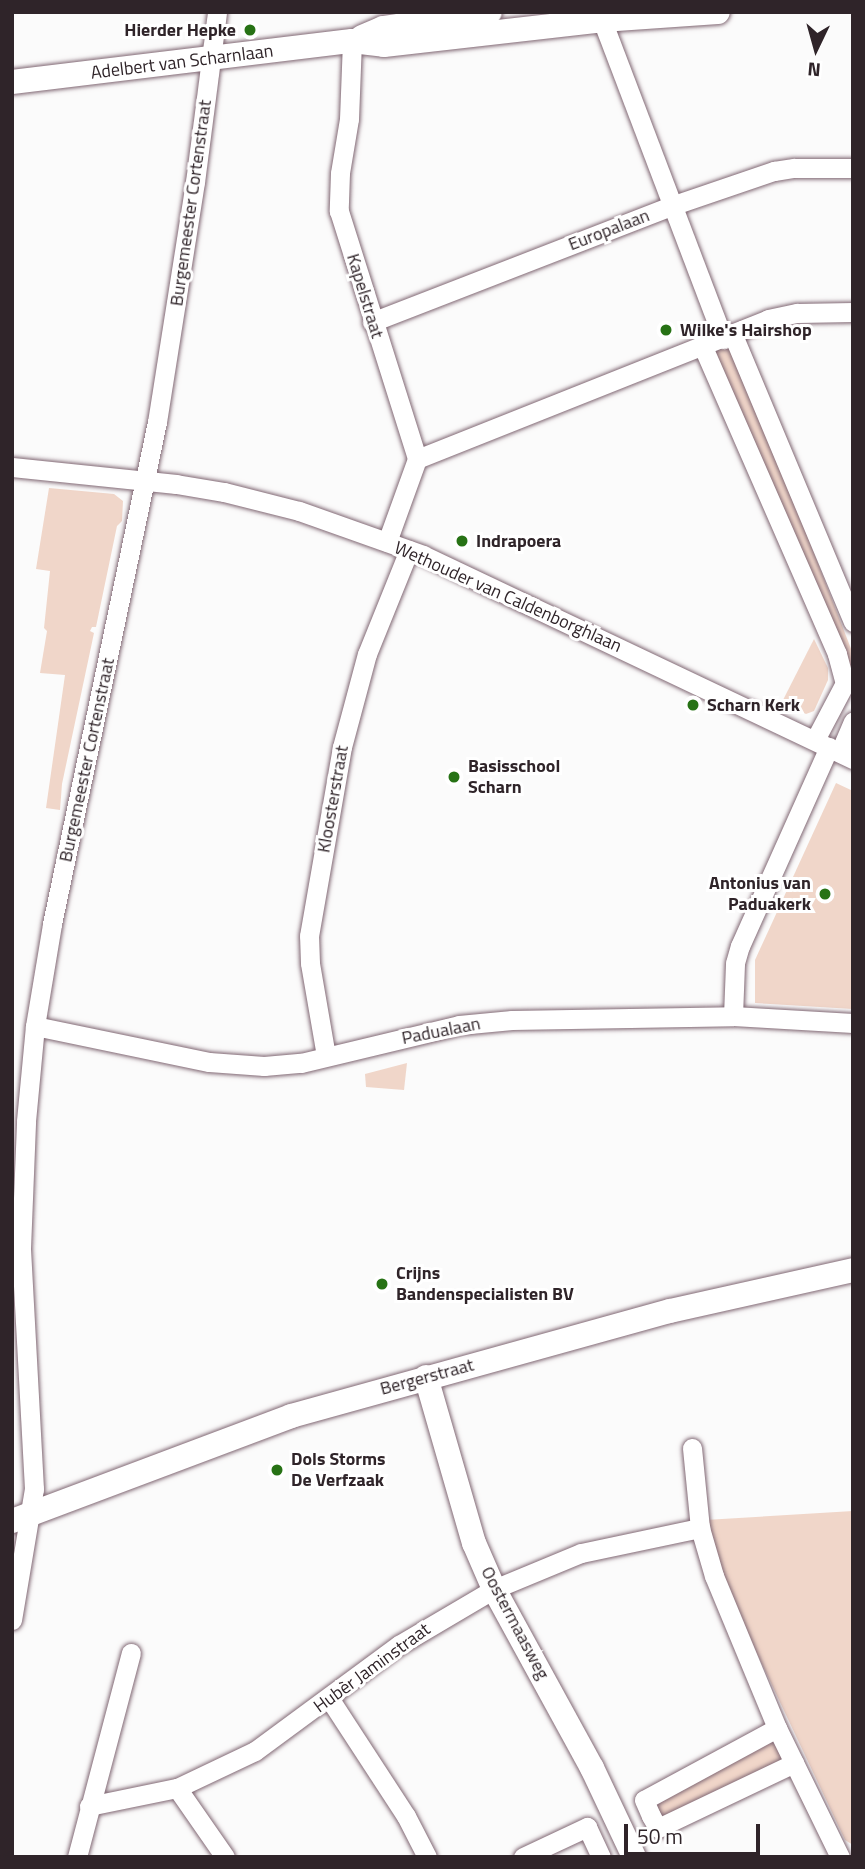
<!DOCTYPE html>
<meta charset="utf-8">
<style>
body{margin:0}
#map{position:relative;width:865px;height:1869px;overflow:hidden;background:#fbfbfb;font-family:"Titillium Web",sans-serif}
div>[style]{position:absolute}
.green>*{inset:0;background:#f0d6c9}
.roads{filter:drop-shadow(0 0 2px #816874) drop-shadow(0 0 2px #816874)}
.minor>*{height:19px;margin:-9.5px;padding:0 9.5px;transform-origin:9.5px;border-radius:9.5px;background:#fff}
.tertiary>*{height:24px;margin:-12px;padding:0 12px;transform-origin:12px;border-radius:12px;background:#fff}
.dots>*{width:19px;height:19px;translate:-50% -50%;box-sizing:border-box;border:4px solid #fff;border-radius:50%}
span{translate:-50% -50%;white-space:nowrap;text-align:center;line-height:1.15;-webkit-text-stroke:6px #fff;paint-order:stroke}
.poi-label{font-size:18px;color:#2f2429;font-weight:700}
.right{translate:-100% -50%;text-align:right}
.left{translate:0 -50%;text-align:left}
.street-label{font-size:18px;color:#2f2429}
.frame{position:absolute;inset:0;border:14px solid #2f2429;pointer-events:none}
.north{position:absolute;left:781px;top:14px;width:70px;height:70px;-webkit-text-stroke:5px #fff;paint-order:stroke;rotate:185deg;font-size:19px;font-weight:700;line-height:28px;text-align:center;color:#2f2429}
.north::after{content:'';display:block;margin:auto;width:24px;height:32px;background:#2f2429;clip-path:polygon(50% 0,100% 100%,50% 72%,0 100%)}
.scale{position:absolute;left:624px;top:1824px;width:136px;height:32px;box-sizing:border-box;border:4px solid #2f2429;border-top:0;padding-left:9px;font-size:21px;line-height:24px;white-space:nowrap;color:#2f2429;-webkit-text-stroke:5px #fff;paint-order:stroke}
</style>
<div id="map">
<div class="green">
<div style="clip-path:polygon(732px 341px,853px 654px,853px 668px,846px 670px,710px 349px)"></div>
<div style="clip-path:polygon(49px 488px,114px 494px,123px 501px,122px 521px,117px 526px,96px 627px,92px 627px,90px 631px,94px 633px,62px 784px,60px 810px,46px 808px,65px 675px,40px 673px,47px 631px,44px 628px,50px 571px,36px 569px)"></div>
<div style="clip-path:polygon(814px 639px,828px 668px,828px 680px,814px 711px,806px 714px,782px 702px)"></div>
<div style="clip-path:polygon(836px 783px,853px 791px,853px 1009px,755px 1003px,755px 960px)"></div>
<div style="clip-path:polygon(407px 1063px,404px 1090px,366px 1087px,365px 1074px)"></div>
<div style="clip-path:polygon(853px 1511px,853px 1845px,845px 1840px,721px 1577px,705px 1520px)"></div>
<div style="clip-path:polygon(774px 1739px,785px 1762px,663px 1817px,656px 1805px,661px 1796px)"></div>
</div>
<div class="roads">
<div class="minor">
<div style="left:599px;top:12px;width:350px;rotate:69.2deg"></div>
<div style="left:352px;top:41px;width:78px;rotate:92.2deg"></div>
<div style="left:349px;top:119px;width:55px;rotate:99.5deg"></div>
<div style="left:340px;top:173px;width:38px;rotate:92deg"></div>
<div style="left:339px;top:211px;width:260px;rotate:72.5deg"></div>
<div style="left:417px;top:459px;width:88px;rotate:109.9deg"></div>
<div style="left:372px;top:322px;width:324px;rotate:-21.2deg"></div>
<div style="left:674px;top:205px;width:106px;rotate:-18.8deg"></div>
<div style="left:774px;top:171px;width:20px;rotate:-9deg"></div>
<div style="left:794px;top:168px;width:59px"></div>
<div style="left:733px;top:335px;width:311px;rotate:67.3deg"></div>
<div style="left:703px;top:347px;width:335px;rotate:66.4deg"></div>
<div style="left:837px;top:654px;width:30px;rotate:75deg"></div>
<div style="left:845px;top:683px;width:64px;rotate:117.8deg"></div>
<div style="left:417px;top:459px;width:378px;rotate:-21.7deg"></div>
<div style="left:768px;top:319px;width:30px;rotate:-12deg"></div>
<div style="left:797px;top:313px;width:56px;rotate:-1deg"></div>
<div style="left:12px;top:467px;width:165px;rotate:5.9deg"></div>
<div style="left:176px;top:484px;width:49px;rotate:9.5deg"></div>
<div style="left:224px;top:492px;width:77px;rotate:14.2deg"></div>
<div style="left:299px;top:511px;width:132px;rotate:19.5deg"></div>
<div style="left:423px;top:555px;width:476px;rotate:25.4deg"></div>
<div style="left:840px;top:752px;width:33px;rotate:-67deg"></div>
<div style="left:733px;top:1016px;width:53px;rotate:-87.8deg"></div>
<div style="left:735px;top:963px;width:18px;rotate:-74deg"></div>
<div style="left:740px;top:946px;width:218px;rotate:-65.9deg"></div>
<div style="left:35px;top:1026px;width:178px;rotate:11.7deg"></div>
<div style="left:209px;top:1062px;width:55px;rotate:4.2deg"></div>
<div style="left:264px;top:1066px;width:37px;rotate:-5deg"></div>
<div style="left:301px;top:1063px;width:163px;rotate:-13.5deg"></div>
<div style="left:459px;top:1025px;width:53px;rotate:-5.4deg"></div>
<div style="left:512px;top:1020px;width:221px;rotate:-1deg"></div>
<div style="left:733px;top:1016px;width:120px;rotate:3.3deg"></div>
<div style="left:326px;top:1056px;width:94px;rotate:-99.8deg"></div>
<div style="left:310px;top:963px;width:27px;rotate:-92deg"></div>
<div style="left:309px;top:936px;width:192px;rotate:-80.1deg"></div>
<div style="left:342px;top:747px;width:96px;rotate:-75deg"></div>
<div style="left:367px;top:654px;width:112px;rotate:-68deg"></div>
<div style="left:692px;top:1448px;width:80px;rotate:84.3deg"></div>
<div style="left:700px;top:1528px;width:50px;rotate:73.7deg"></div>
<div style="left:714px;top:1576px;width:165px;rotate:67.5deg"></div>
<div style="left:777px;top:1728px;width:144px;rotate:64deg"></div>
<div style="left:12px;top:1620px;width:133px;rotate:-80.5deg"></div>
<div style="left:34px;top:1489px;width:241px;rotate:-93.1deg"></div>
<div style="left:21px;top:1248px;width:127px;rotate:-87.7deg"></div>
<div style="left:26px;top:1121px;width:95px;rotate:-84.6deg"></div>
<div style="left:35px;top:1026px;width:103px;rotate:-80.5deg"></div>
<div style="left:52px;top:924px;width:513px;rotate:-78.19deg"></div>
<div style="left:157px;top:422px;width:243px;rotate:-81deg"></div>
<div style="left:195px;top:182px;width:171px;rotate:-82.6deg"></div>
<div style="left:329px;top:1698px;width:141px;rotate:56.9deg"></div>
<div style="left:406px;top:1816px;width:46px;rotate:62.9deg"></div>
<div style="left:777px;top:1728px;width:151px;rotate:151.6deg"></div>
<div style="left:644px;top:1800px;width:17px;rotate:66deg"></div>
<div style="left:651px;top:1816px;width:14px;rotate:60deg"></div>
<div style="left:658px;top:1828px;width:151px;rotate:-25.5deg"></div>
<div style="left:177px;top:1788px;width:84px;rotate:55.2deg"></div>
<div style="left:89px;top:1806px;width:90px;rotate:-11.6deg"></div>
<div style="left:177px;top:1788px;width:86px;rotate:-25.4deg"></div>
<div style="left:255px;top:1751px;width:179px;rotate:-36.4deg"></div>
<div style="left:399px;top:1645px;width:110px;rotate:-30.5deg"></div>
<div style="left:494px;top:1589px;width:94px;rotate:-22.5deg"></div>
<div style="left:581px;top:1553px;width:122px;rotate:-11.9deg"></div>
<div style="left:77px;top:1857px;width:211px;rotate:-75.2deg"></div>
<div style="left:523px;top:1857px;width:71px;rotate:-25.1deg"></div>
<div style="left:587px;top:1827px;width:33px;rotate:65deg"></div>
</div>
<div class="tertiary">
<div style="left:362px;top:37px;width:23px;rotate:-23deg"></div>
<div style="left:383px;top:28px;width:108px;rotate:-8.5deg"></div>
<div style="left:12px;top:82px;width:342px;rotate:-6.9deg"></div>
<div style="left:352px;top:41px;width:32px;rotate:7deg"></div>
<div style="left:384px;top:45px;width:219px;rotate:-6.5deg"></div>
<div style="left:602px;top:20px;width:116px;rotate:-3.9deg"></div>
<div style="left:426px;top:1377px;width:173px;rotate:73.9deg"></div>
<div style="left:474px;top:1543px;width:50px;rotate:66.5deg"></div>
<div style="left:494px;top:1589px;width:204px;rotate:61.3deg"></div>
<div style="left:592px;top:1768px;width:98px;rotate:64.7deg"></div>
<div style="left:12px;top:1521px;width:298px;rotate:-20.6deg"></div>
<div style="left:291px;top:1416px;width:393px;rotate:-15.5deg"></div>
<div style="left:670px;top:1311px;width:188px;rotate:-12.6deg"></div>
</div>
</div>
<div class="dots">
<div style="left:250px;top:30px;background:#277215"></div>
<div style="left:666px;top:330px;background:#277215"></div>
<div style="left:462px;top:541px;background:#277215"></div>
<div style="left:693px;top:705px;background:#277215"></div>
<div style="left:454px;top:777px;background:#277215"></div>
<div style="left:825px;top:894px;background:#277215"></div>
<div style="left:382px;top:1284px;background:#277215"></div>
<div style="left:277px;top:1470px;background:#277215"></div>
</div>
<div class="poi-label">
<span class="right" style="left:236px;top:30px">Hierder Hepke</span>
<span class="left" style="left:680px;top:330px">Wilke's Hairshop</span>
<span class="left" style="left:476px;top:541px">Indrapoera</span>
<span class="left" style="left:707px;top:705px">Scharn Kerk</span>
<span class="left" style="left:468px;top:777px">Basisschool<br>Scharn</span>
<span class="right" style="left:811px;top:894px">Antonius van<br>Paduakerk</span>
<span class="left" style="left:396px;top:1284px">Crijns<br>Bandenspecialisten BV</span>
<span class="left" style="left:291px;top:1470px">Dols Storms<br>De Verfzaak</span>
</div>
<div class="street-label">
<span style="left:182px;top:62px;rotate:-7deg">Adelbert van Scharnlaan</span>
<span style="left:191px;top:203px;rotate:-82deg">Burgemeester Cortenstraat</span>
<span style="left:609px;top:230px;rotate:-21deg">Europalaan</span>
<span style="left:365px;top:296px;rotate:73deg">Kapelstraat</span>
<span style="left:508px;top:597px;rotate:24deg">Wethouder van Caldenborghlaan</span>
<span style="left:87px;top:760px;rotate:-78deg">Burgemeester Cortenstraat</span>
<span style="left:333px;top:799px;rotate:-80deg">Kloosterstraat</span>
<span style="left:441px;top:1031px;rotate:-11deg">Padualaan</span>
<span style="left:427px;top:1377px;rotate:-15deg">Bergerstraat</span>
<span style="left:515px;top:1623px;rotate:62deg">Oostermaasweg</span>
<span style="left:372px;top:1668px;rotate:-36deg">Hubèr Jaminstraat</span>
</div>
<div class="frame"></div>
<div class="north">N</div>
<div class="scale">50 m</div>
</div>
